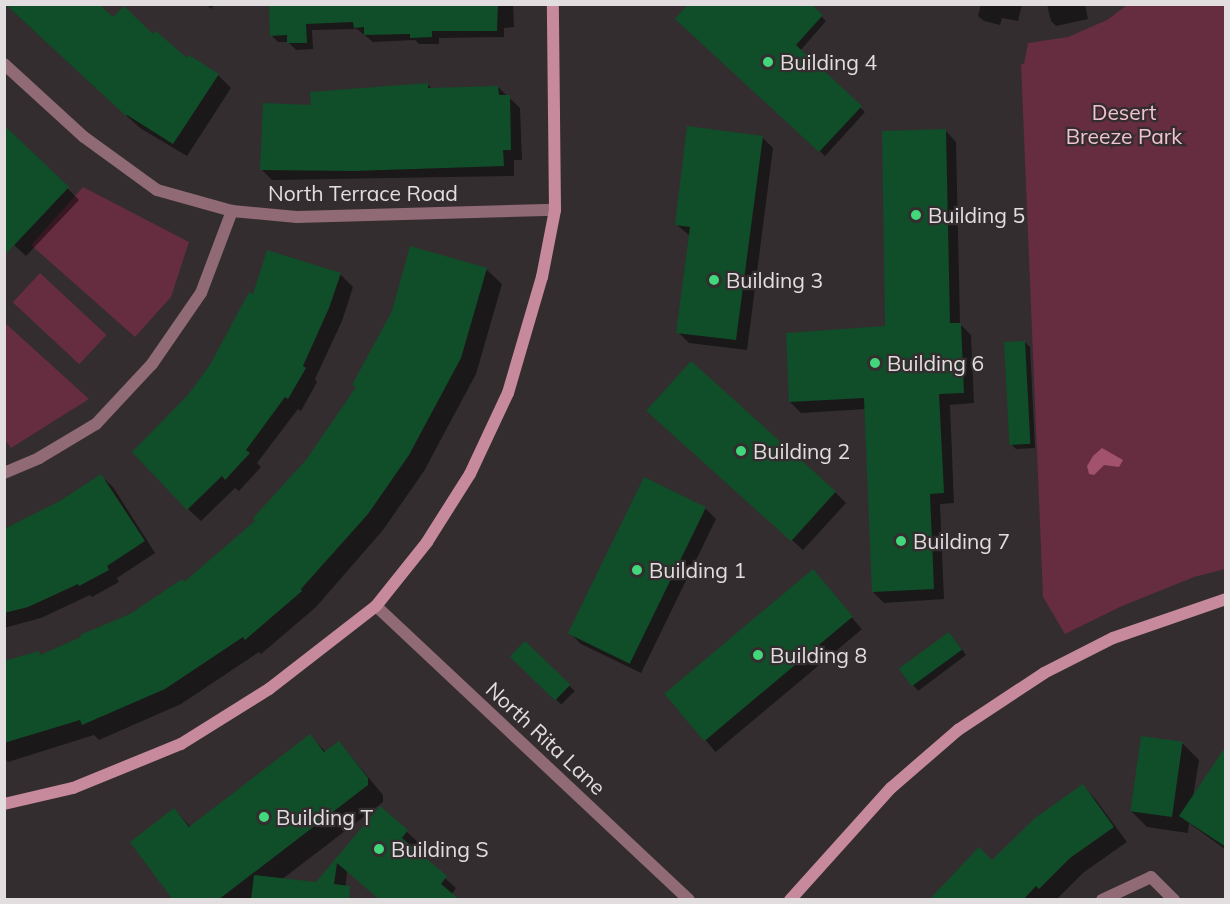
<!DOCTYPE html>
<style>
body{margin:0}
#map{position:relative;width:1230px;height:904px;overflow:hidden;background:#332d2f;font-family:Mulish,sans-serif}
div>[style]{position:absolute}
.green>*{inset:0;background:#662c40;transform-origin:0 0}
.water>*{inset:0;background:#a3526e}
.shadow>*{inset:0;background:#0007;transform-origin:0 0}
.building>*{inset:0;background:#0f4e28;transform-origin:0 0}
.street>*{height:12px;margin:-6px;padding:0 6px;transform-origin:6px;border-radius:6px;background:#906a75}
.secondary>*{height:12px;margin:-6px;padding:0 6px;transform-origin:6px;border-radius:6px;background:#c68a9c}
.dots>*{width:16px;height:16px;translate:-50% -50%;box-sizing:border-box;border:3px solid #332d2f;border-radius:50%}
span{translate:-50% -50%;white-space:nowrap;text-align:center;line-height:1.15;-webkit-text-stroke:4.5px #332d2f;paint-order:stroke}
.poi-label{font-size:21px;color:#e2dedf}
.left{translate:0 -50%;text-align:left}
.park-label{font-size:21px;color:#f1c2cf}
.street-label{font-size:21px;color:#e2dedf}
.frame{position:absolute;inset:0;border:6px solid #e2dedf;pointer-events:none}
</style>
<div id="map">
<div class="green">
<div style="clip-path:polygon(1127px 5px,1225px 5px,1225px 569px,1194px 577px,1122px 606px,1065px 634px,1043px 597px,1021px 64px,1024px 64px,1028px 43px,1068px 37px,1107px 20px)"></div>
<div style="clip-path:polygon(83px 187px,189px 242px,171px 297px,135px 337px,31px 245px)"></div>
<div style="left:40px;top:273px;width:91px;height:40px;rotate:43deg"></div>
<div style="clip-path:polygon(4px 322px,89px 399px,11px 448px,5px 440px)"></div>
</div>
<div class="water">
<div style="clip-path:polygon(1102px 448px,1123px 460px,1119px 467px,1104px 465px,1094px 475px,1089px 474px,1087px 466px,1093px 456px)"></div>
</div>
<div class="shadow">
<div style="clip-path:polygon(5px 4px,97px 4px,113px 20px,153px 36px,187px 61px,218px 75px,231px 88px,187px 156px,140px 128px)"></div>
<div style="clip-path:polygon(206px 4px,215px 4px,211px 9px)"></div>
<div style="clip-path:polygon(270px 4px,513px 4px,514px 27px,504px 28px,504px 37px,439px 38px,439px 44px,419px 44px,415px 40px,373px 42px,357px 29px,312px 30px,313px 49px,296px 50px,288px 42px,278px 42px,271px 35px)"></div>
<div style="clip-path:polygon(809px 4px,826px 21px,800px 51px,865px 112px,825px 156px,677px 19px)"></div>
<div style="clip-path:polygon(981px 4px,1022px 4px,1018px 21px,1002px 18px,1000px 25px,984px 21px,978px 16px)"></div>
<div style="clip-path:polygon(1047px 4px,1085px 4px,1088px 19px,1056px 26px,1051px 21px)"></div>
<div style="clip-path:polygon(427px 84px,432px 89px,498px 87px,520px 108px,522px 160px,514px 160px,514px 176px,272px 180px,261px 169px,312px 107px)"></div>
<div style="clip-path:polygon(4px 125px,79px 200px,26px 256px,4px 236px)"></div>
<div style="clip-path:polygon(946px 131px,956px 142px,960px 324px,971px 335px,974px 403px,950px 405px,954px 503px,940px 504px,944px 599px,884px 603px,873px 592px,866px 409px,801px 413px,790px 402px,887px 328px)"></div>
<div style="clip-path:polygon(762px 137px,773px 148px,747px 350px,689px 343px,678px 332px,690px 236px,676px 224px)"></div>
<div style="clip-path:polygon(486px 269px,502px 284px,476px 374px,424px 471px,383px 530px,316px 607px,261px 654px,259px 652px,181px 704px,99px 740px,94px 735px,8px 762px,4px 758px,4px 663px,38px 653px,42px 656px,130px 615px,184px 584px,257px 521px)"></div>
<div style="clip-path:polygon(340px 274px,353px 287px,342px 321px,315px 379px,317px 382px,301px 411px,298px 409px,257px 463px,261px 467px,239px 491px,235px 488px,201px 521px,188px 509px,189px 396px,211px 366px,254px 296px)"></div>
<div style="clip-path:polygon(1025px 342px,1030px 347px,1035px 448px,1016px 449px,1011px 444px)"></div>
<div style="clip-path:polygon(659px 421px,835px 492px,846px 503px,803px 550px)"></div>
<div style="clip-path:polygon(101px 476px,113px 487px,155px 553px,117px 578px,119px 582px,92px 597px,90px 595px,41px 618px,4px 628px,4px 529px,61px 502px)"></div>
<div style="clip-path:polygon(705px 508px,716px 519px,641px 673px,581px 644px,570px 633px)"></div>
<div style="left:813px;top:571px;width:76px;height:191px;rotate:50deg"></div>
<div style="clip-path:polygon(954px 639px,966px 655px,918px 691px,902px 670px)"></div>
<div style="left:525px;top:643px;width:69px;height:19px;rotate:44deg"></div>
<div style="clip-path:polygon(310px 736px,327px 753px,339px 742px,383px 795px,383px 802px,281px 880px,317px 884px,380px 808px,418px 842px,412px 849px,456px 888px,451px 895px,347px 872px,344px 900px,175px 900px,174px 810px,191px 827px)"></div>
<div style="clip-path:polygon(1142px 738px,1183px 744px,1199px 760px,1193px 797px,1226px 748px,1226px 850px,1189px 823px,1188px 833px,1147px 827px,1131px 811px)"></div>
<div style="clip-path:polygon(1083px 786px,1096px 800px,1127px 842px,1084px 872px,1056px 900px,931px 900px,992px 862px)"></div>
</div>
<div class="building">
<div style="clip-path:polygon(5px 4px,99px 4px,113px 17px,124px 6px,153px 34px,156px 31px,187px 58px,189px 55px,219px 74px,173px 144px,127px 115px,126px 116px)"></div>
<div style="clip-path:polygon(269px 4px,498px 4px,497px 31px,432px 31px,432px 37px,410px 38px,410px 34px,364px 35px,364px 27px,354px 28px,353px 22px,306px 24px,307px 43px,287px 43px,287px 35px,270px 36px)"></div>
<div style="clip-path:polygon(688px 4px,811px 4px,823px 15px,796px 45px,862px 106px,819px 152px,675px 19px)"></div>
<div style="clip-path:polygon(428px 83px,428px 88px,498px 86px,499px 95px,510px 95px,511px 150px,503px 150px,504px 166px,354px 171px,260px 170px,263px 103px,311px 105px,310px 92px)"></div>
<div style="clip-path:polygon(4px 125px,69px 187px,4px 256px)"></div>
<div style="clip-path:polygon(687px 126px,763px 136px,736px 340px,676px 333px,690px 227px,675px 225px)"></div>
<div style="clip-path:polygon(946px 129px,950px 323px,961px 323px,964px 393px,939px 394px,944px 493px,930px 494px,934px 589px,872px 592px,864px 398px,789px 402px,786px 333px,885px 326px,882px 131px)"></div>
<div style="clip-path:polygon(410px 246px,487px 268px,461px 358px,409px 455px,368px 514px,301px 589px,302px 591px,245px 640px,243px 637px,165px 689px,82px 725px,80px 720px,4px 743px,4px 661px,39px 651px,40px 655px,81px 637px,80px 635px,130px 614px,182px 579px,184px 582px,255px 521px,253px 518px,306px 460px,356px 387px,352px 385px,392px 311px)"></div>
<div style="clip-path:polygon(267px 250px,341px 273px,329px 308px,303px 366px,306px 368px,288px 399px,285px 397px,246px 450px,250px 453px,225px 480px,222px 476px,187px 510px,132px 452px,188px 395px,210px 365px,249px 292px,253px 294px)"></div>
<div style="left:1025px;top:341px;width:103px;height:21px;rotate:87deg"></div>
<div style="left:691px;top:361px;width:195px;height:67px;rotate:42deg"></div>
<div style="clip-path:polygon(101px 474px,145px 541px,107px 566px,109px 570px,79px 586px,78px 584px,28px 607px,4px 613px,4px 529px,60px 501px)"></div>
<div style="left:644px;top:477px;width:69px;height:174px;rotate:26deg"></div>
<div style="left:813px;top:569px;width:62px;height:194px;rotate:50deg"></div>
<div style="left:949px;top:632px;width:22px;height:62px;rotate:54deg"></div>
<div style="left:525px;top:641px;width:63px;height:22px;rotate:44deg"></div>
<div style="clip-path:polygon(310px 734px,324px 752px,339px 741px,368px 778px,368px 785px,218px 900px,173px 900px,130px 842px,174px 808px,189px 827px)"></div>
<div style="left:1141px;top:736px;width:42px;height:76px;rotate:8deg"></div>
<div style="clip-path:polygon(1226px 746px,1226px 847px,1179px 816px)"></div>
<div style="clip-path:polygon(1083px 784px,1114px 827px,1070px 858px,1039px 889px,1036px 886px,1023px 900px,929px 900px,979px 847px,992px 860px,1035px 818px)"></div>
<div style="clip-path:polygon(380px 806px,408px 830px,402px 838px,447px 876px,441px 884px,460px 900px,380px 900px,337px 863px,334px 884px,350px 886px,349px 900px,251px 900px,254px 875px,316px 882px)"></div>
</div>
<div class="street">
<div style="left:4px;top:64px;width:108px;rotate:42.4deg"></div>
<div style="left:84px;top:137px;width:90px;rotate:36deg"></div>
<div style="left:157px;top:190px;width:78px;rotate:15.6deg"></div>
<div style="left:232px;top:211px;width:65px;rotate:5.3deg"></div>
<div style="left:297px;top:217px;width:258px;rotate:-1.6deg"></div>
<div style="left:4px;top:473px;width:38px;rotate:-23deg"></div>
<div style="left:39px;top:458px;width:66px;rotate:-30.8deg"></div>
<div style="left:96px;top:424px;width:82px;rotate:-47deg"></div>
<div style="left:152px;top:364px;width:86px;rotate:-55.4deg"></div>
<div style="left:201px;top:293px;width:88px;rotate:-69.3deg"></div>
<div style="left:376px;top:606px;width:429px;rotate:43.2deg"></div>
<div style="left:1102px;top:900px;width:54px;rotate:-25.1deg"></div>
<div style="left:1151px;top:877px;width:33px;rotate:45deg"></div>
</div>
<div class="secondary">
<div style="left:4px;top:804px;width:71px;rotate:-13.1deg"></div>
<div style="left:73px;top:788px;width:117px;rotate:-22.2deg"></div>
<div style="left:181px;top:744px;width:104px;rotate:-32deg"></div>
<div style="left:269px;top:689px;width:135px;rotate:-37.8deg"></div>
<div style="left:376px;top:606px;width:82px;rotate:-51.4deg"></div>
<div style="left:427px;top:542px;width:80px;rotate:-57.7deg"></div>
<div style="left:470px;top:474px;width:89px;rotate:-64.9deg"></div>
<div style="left:508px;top:393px;width:121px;rotate:-73.7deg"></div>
<div style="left:542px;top:277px;width:68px;rotate:-79deg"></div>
<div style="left:555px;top:210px;width:206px;rotate:-90.6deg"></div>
<div style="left:790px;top:900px;width:151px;rotate:-48deg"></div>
<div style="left:891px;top:788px;width:89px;rotate:-40.9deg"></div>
<div style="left:958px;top:730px;width:103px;rotate:-33.5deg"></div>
<div style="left:1044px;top:673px;width:77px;rotate:-26.9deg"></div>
<div style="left:1113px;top:638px;width:120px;rotate:-19deg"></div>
</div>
<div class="dots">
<div style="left:768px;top:62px;background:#42d77b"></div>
<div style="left:916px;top:215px;background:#42d77b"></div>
<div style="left:714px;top:280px;background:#42d77b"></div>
<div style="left:875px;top:363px;background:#42d77b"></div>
<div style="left:741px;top:451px;background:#42d77b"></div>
<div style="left:901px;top:541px;background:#42d77b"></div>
<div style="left:637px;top:570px;background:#42d77b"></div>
<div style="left:758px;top:655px;background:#42d77b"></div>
<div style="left:264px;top:817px;background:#42d77b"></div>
<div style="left:379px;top:849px;background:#42d77b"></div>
</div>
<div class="poi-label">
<span class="left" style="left:780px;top:62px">Building 4</span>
<span class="left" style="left:928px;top:215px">Building 5</span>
<span class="left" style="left:726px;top:280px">Building 3</span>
<span class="left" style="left:887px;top:363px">Building 6</span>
<span class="left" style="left:753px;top:451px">Building 2</span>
<span class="left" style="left:913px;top:541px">Building 7</span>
<span class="left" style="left:649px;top:570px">Building 1</span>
<span class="left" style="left:770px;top:655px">Building 8</span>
<span class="left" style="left:276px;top:817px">Building T</span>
<span class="left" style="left:391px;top:849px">Building S</span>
</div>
<div class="park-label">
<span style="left:1124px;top:124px">Desert<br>Breeze Park</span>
</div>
<div class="street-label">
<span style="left:363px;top:193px">North Terrace Road</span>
<span style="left:546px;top:738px;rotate:43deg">North Rita Lane</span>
</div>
<div class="frame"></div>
</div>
